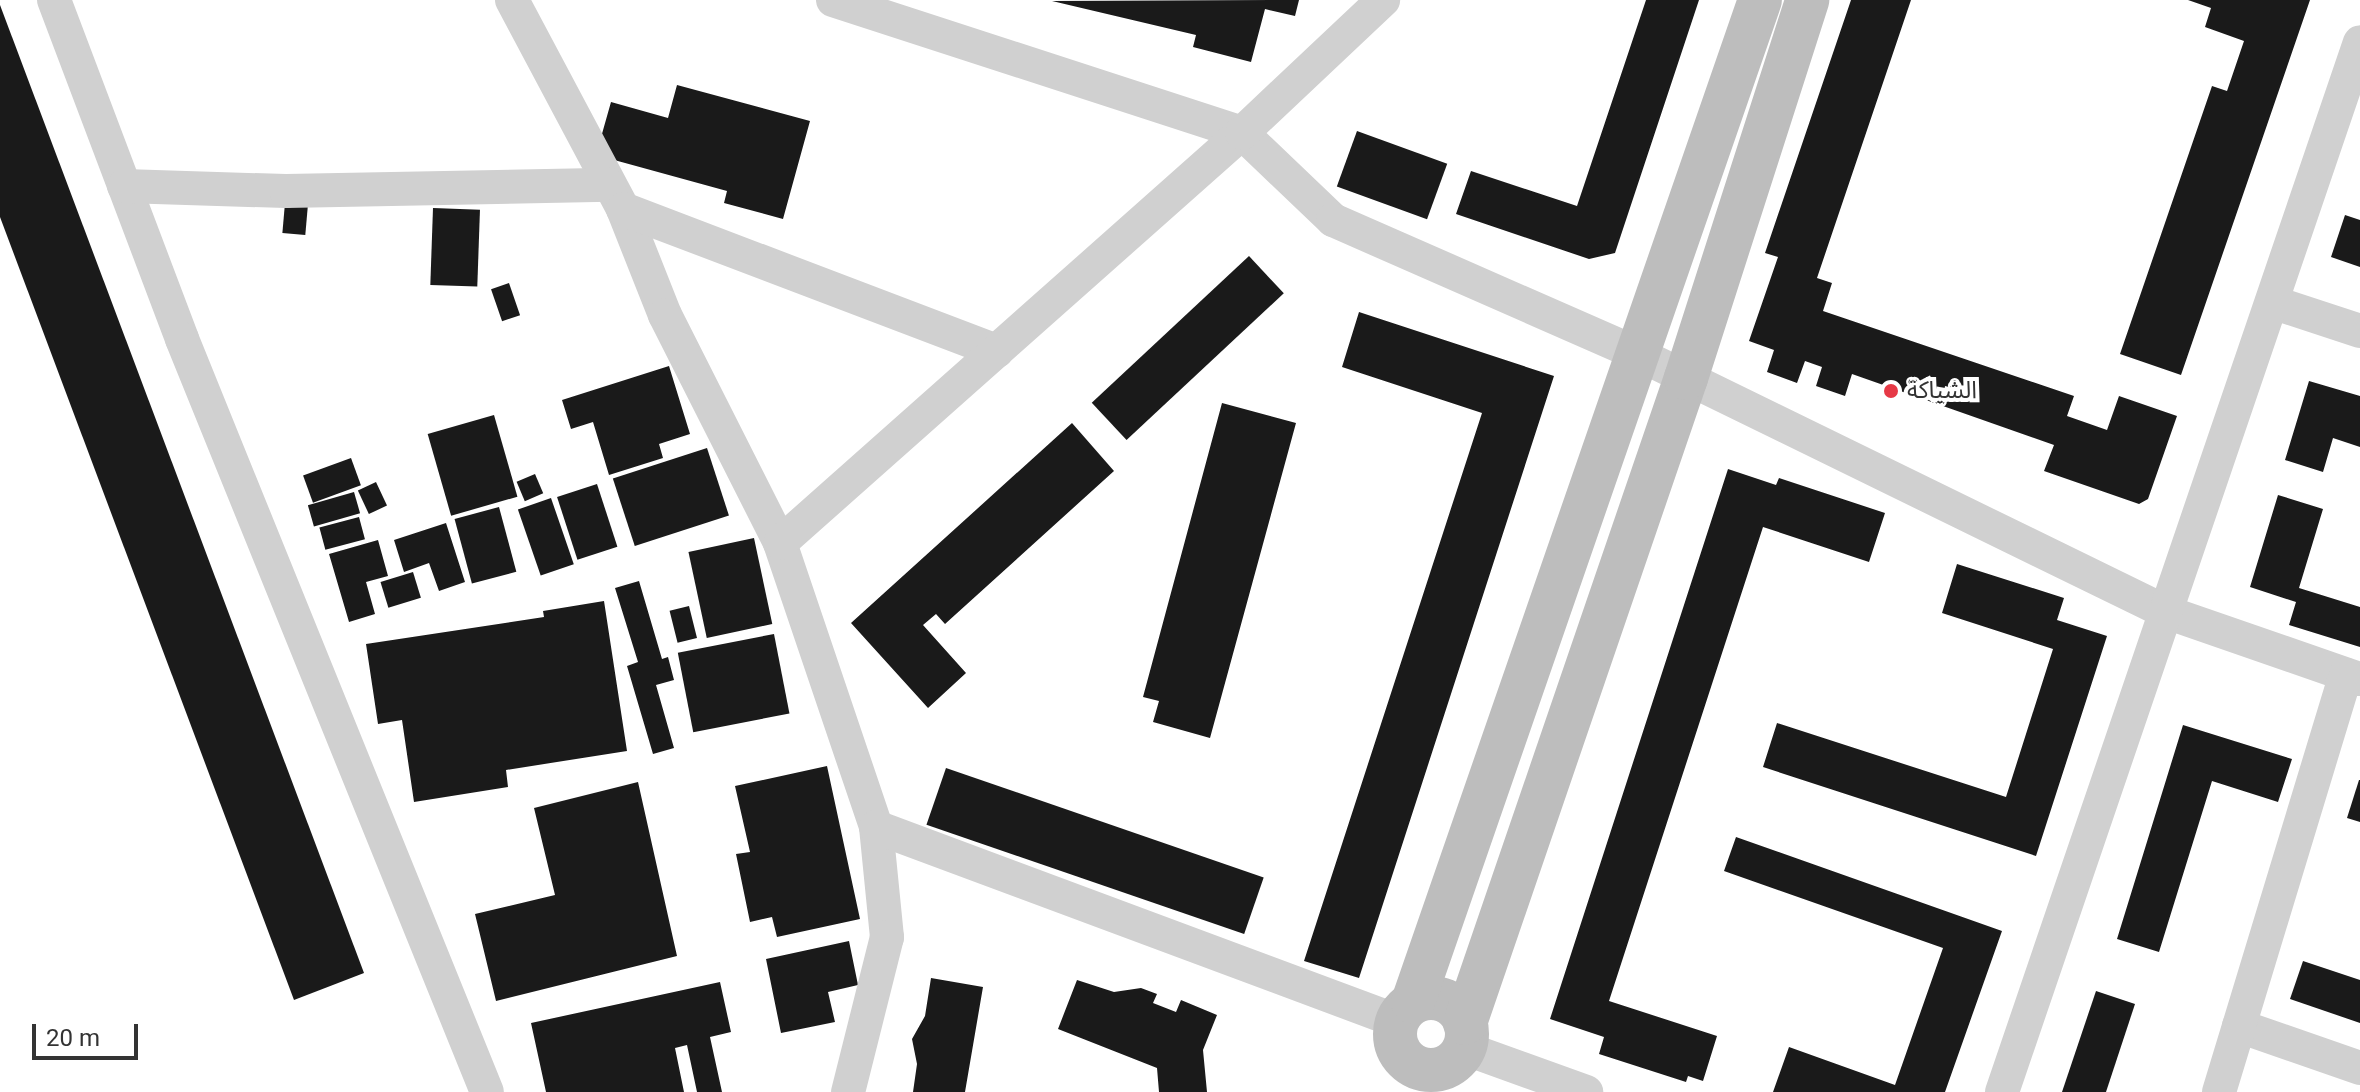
<!DOCTYPE html>
<meta charset="utf-8">
<style>
body{margin:0}
#map{position:relative;width:2360px;height:1092px;overflow:hidden;background:#fff;font-family:Roboto,"Noto Sans Arabic",sans-serif}
div>[style]{position:absolute}
.building>*{inset:0;background:#1a1a1a;transform-origin:0 0}
.street>*{height:34px;margin:-17px;padding:0 17px;transform-origin:17px;border-radius:17px;background:#d0d0d0}
.secondary>*{height:44px;margin:-22px;padding:0 22px;transform-origin:22px;border-radius:22px;background:#bdbdbd}
.secondary>.ring{margin:-22px;padding:0;box-sizing:content-box;background:none;border:44px solid #bdbdbd;border-radius:50%}
.dots>*{width:22px;height:22px;translate:-50% -50%;box-sizing:border-box;border:4px solid #fff;border-radius:50%}
span{translate:-50% -50%;white-space:nowrap;text-align:center;line-height:1.15;-webkit-text-stroke:8px #fff;paint-order:stroke}
.poi-label{font-size:24px;color:#333}
.left{translate:0 -50%;text-align:left}
.scale{position:absolute;left:32px;top:1024px;width:106px;height:36px;box-sizing:border-box;border:4px solid #333;border-top:0;padding-left:10px;font-size:24px;line-height:28px;white-space:nowrap;color:#333;-webkit-text-stroke:6px #fff;paint-order:stroke}
</style>
<div id="map">
<div class="building">
<div style="clip-path:polygon(1299px 0,1295px 16px,1265px 9px,1251px 62px,1193px 47px,1196px 35px,1052px 1px)"></div>
<div style="clip-path:polygon(1646px 0,1699px 0,1615px 253px,1589px 259px,1456px 214px,1471px 171px,1577px 206px)"></div>
<div style="clip-path:polygon(1851px 0,1911px 0,1817px 278px,1832px 283px,1823px 311px,2074px 396px,2067px 416px,2107px 430px,2119px 396px,2177px 416px,2148px 499px,2139px 504px,2044px 471px,2054px 445px,1852px 374px,1845px 396px,1816px 386px,1822px 367px,1805px 361px,1797px 383px,1767px 372px,1774px 350px,1749px 341px,1778px 257px,1765px 253px)"></div>
<div style="clip-path:polygon(2188px 0,2310px 0,2181px 375px,2120px 354px,2212px 86px,2227px 91px,2244px 41px,2205px 27px,2211px 8px)"></div>
<div style="clip-path:polygon(0 5px,364px 973px,294px 1000px,0 217px)"></div>
<div style="clip-path:polygon(677px 85px,810px 121px,783px 219px,724px 203px,727px 191px,596px 155px,611px 102px,668px 118px)"></div>
<div style="left:1357px;top:131px;width:96px;height:59px;rotate:20deg"></div>
<div style="left:285px;top:203px;width:23px;height:30px;rotate:5deg"></div>
<div style="left:433px;top:208px;width:47px;height:77px;rotate:2deg"></div>
<div style="clip-path:polygon(2345px 215px,2360px 220px,2360px 267px,2331px 257px)"></div>
<div style="left:1249px;top:256px;width:51px;height:215px;rotate:47deg"></div>
<div style="left:509px;top:283px;width:34px;height:19px;rotate:71deg"></div>
<div style="clip-path:polygon(1359px 312px,1554px 376px,1359px 978px,1304px 961px,1482px 413px,1342px 367px)"></div>
<div style="clip-path:polygon(669px 366px,690px 434px,659px 444px,663px 458px,609px 475px,593px 422px,571px 429px,562px 400px)"></div>
<div style="clip-path:polygon(2309px 381px,2360px 396px,2360px 447px,2333px 438px,2323px 472px,2285px 460px)"></div>
<div style="clip-path:polygon(1222px 403px,1296px 423px,1210px 738px,1153px 722px,1159px 701px,1143px 697px)"></div>
<div style="left:494px;top:415px;width:85px;height:69px;rotate:74deg"></div>
<div style="clip-path:polygon(1072px 423px,1114px 471px,945px 624px,936px 614px,923px 625px,966px 673px,928px 708px,851px 623px)"></div>
<div style="left:707px;top:448px;width:71px;height:99px;rotate:72deg"></div>
<div style="left:351px;top:458px;width:29px;height:51px;rotate:70deg"></div>
<div style="clip-path:polygon(1728px 469px,1776px 485px,1779px 478px,1885px 513px,1869px 562px,1763px 527px,1609px 1001px,1717px 1036px,1703px 1081px,1688px 1076px,1686px 1082px,1599px 1054px,1604px 1037px,1550px 1019px)"></div>
<div style="left:535px;top:474px;width:21px;height:20px;rotate:67deg"></div>
<div style="left:376px;top:482px;width:26px;height:20px;rotate:65deg"></div>
<div style="left:597px;top:484px;width:66px;height:42px;rotate:72deg"></div>
<div style="left:354px;top:492px;width:22px;height:48px;rotate:74deg"></div>
<div style="clip-path:polygon(2278px 495px,2323px 509px,2299px 588px,2360px 607px,2360px 647px,2289px 625px,2296px 602px,2250px 587px)"></div>
<div style="left:551px;top:498px;width:70px;height:35px;rotate:71deg"></div>
<div style="left:499px;top:507px;width:67px;height:46px;rotate:75deg"></div>
<div style="left:359px;top:517px;width:23px;height:41px;rotate:75deg"></div>
<div style="clip-path:polygon(446px 523px,465px 582px,439px 591px,429px 563px,404px 572px,394px 540px)"></div>
<div style="left:754px;top:538px;width:88px;height:67px;rotate:78deg"></div>
<div style="clip-path:polygon(378px 540px,388px 576px,366px 582px,375px 614px,349px 622px,329px 554px)"></div>
<div style="clip-path:polygon(1957px 564px,2064px 598px,2057px 620px,2107px 636px,2036px 856px,1763px 767px,1777px 723px,2006px 797px,2053px 649px,1942px 613px)"></div>
<div style="left:413px;top:572px;width:27px;height:34px;rotate:73deg"></div>
<div style="clip-path:polygon(639px 581px,662px 659px,668px 657px,674px 680px,656px 685px,674px 748px,653px 754px,627px 666px,638px 662px,615px 588px)"></div>
<div style="clip-path:polygon(604px 601px,627px 751px,506px 770px,508px 787px,414px 802px,402px 720px,378px 724px,366px 644px,544px 617px,543px 611px)"></div>
<div style="left:689px;top:606px;width:33px;height:20px;rotate:76deg"></div>
<div style="left:774px;top:634px;width:81px;height:98px;rotate:79deg"></div>
<div style="clip-path:polygon(2183px 725px,2292px 759px,2278px 802px,2212px 781px,2159px 952px,2117px 939px)"></div>
<div style="clip-path:polygon(827px 766px,860px 919px,777px 937px,772px 917px,750px 922px,736px 854px,750px 852px,735px 786px)"></div>
<div style="left:946px;top:768px;width:336px;height:60px;rotate:19deg"></div>
<div style="clip-path:polygon(2359px 780px,2360px 780px,2360px 822px,2347px 818px)"></div>
<div style="clip-path:polygon(638px 782px,677px 956px,496px 1001px,475px 914px,555px 895px,534px 808px)"></div>
<div style="clip-path:polygon(1736px 837px,2002px 931px,1945px 1092px,1773px 1092px,1789px 1047px,1895px 1085px,1943px 948px,1724px 871px)"></div>
<div style="clip-path:polygon(849px 941px,858px 985px,828px 992px,835px 1022px,781px 1033px,766px 959px)"></div>
<div style="clip-path:polygon(2303px 961px,2360px 980px,2360px 1023px,2290px 999px)"></div>
<div style="clip-path:polygon(931px 978px,983px 987px,965px 1092px,913px 1092px,917px 1064px,912px 1039px,925px 1016px)"></div>
<div style="clip-path:polygon(1077px 980px,1114px 992px,1141px 988px,1157px 994px,1153px 1003px,1176px 1012px,1181px 1000px,1217px 1015px,1203px 1050px,1207px 1092px,1159px 1092px,1157px 1068px,1058px 1029px)"></div>
<div style="clip-path:polygon(720px 982px,731px 1032px,710px 1037px,722px 1092px,697px 1092px,687px 1045px,675px 1048px,684px 1092px,546px 1092px,531px 1023px)"></div>
<div style="clip-path:polygon(2096px 991px,2135px 1004px,2106px 1092px,2062px 1092px)"></div>
</div>
<div class="street">
<div style="left:54px;top:0;width:362px;rotate:69.3deg"></div>
<div style="left:182px;top:339px;width:812px;rotate:67.95deg"></div>
<div style="left:512px;top:0;width:237px;rotate:62deg"></div>
<div style="left:623px;top:209px;width:114px;rotate:68.4deg"></div>
<div style="left:665px;top:315px;width:255px;rotate:63.2deg"></div>
<div style="left:780px;top:543px;width:300px;rotate:71.3deg"></div>
<div style="left:876px;top:827px;width:111px;rotate:84.3deg"></div>
<div style="left:887px;top:937px;width:160px;rotate:104.1deg"></div>
<div style="left:833px;top:0;width:430px;rotate:18deg"></div>
<div style="left:1242px;top:133px;width:126px;rotate:43.7deg"></div>
<div style="left:1333px;top:220px;width:335px;rotate:23.7deg"></div>
<div style="left:1640px;top:355px;width:585px;rotate:26.04deg"></div>
<div style="left:2166px;top:612px;width:205px;rotate:19.1deg"></div>
<div style="left:124px;top:186px;width:162px;rotate:1.8deg"></div>
<div style="left:286px;top:191px;width:323px;rotate:-1.1deg"></div>
<div style="left:623px;top:209px;width:400px;rotate:20.8deg"></div>
<div style="left:2272px;top:302px;width:93px;rotate:18.2deg"></div>
<div style="left:780px;top:543px;width:618px;rotate:-41.59deg"></div>
<div style="left:1242px;top:133px;width:194px;rotate:-43.3deg"></div>
<div style="left:876px;top:827px;width:556px;rotate:20.42deg"></div>
<div style="left:2239px;top:1026px;width:128px;rotate:19.1deg"></div>
<div style="left:1464px;top:1048px;width:130px;rotate:19.8deg"></div>
<div style="left:2002px;top:1092px;width:1109px;rotate:-71.17deg"></div>
<div style="left:2219px;top:1092px;width:436px;rotate:-73.1deg"></div>
</div>
<div class="secondary">
<div class="ring" style="left:1395px;top:998px;width:28px;height:28px"></div>
<div style="left:1413px;top:1002px;width:1060px;rotate:-70.9deg"></div>
<div style="left:1465px;top:1023px;width:682px;rotate:-71.09deg"></div>
<div style="left:1686px;top:378px;width:397px;rotate:-72.2deg"></div>
</div>
<div class="dots">
<div style="left:1891px;top:391px;background:#e63946"></div>
</div>
<div class="poi-label">
<span class="left" style="left:1907px;top:391px">الشياكة</span>
</div>
<div class="scale">20 m</div>
</div>
